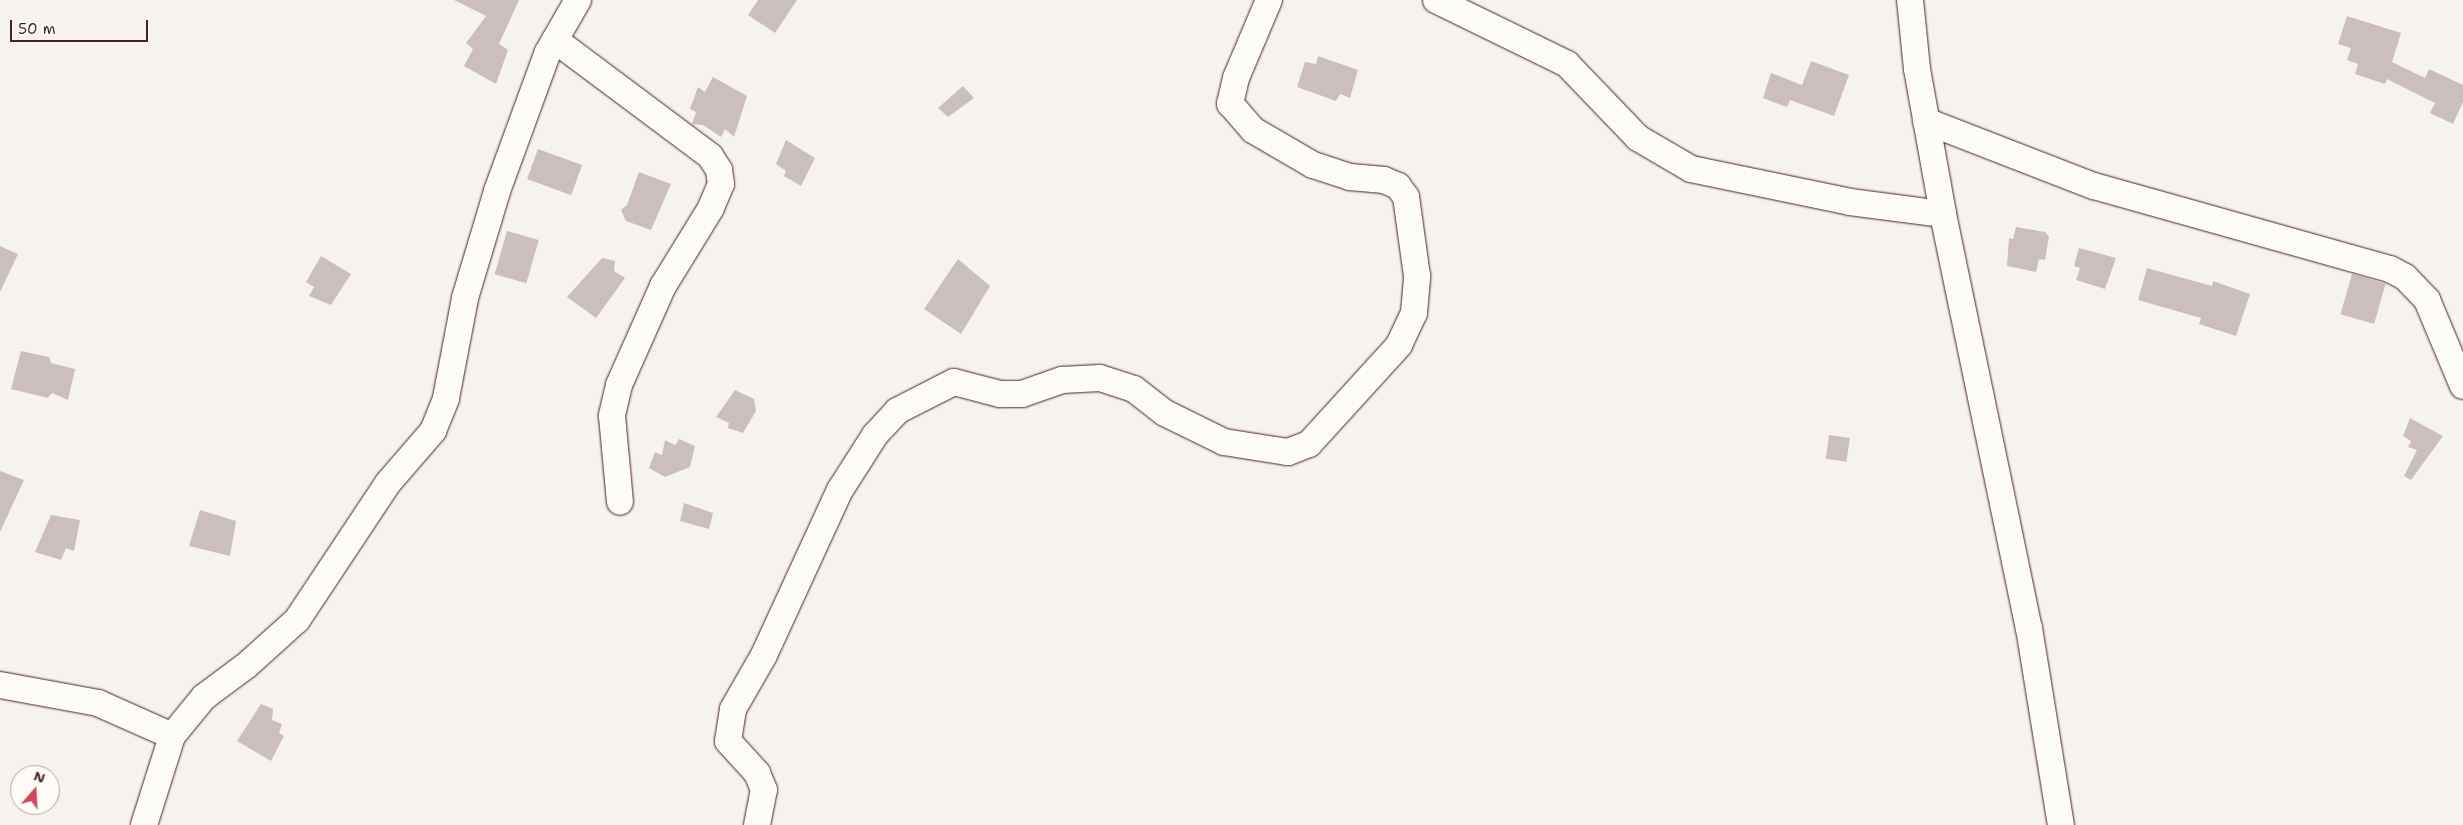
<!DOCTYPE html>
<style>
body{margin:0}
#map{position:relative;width:2463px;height:825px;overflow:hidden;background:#f6f3ef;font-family:"Shantell Sans",sans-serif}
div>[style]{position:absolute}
.building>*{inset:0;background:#cbbfbe;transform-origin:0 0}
.roads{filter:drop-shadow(0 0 1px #4a1f2b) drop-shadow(0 0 1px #4a1f2b)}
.minor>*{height:26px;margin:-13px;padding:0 13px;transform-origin:13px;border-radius:13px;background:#fdfcf7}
span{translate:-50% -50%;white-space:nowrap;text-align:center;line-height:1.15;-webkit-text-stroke:4px #fdfcf7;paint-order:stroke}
.north{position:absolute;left:10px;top:765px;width:50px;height:50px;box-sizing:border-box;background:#fdfcf7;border:1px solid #b5a4a5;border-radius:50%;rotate:19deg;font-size:14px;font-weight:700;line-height:20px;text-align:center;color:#4a1f2b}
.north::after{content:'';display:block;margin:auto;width:18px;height:22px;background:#d1495b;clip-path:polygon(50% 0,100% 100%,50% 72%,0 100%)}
.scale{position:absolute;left:10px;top:20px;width:138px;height:22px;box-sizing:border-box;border:2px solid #4a1f2b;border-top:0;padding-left:6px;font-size:15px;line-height:18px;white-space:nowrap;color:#4a1f2b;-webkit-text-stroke:4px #fdfcf7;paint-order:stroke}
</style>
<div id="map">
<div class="building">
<div style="clip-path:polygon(454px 0,519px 0,499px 44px,508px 50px,496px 84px,464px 66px,473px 49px,466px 43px,486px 16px)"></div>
<div style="clip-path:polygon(758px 0,797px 0,775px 33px,748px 15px)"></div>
<div style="clip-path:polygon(2347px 16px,2401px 33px,2392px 62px,2425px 78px,2429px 69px,2463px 85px,2463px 102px,2453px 124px,2430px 113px,2435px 103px,2387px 79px,2385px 84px,2355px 74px,2358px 64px,2347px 60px,2351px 48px,2338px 44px)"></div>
<div style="clip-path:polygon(1318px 56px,1358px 70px,1350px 98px,1340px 94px,1336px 101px,1297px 87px,1305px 62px,1316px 64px)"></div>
<div style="clip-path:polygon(1811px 61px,1849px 75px,1834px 116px,1790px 100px,1787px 107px,1763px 98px,1771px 73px,1802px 85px)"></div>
<div style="clip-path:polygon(713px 77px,747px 96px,734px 137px,725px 129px,721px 137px,703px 125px,692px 124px,696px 112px,690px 109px,698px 87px,705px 92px)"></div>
<div style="clip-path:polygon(963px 86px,974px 98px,948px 117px,938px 108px)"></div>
<div style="clip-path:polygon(786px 140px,815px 158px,801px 186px,784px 176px,786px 171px,776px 164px)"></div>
<div style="left:538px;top:149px;width:47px;height:32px;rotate:20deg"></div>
<div style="clip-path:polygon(639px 172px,671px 184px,651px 230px,626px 221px,621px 210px,627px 205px)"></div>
<div style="clip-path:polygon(2016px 227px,2045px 232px,2049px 237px,2045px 260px,2039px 259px,2036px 272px,2007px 266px,2009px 238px,2013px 239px)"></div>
<div style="left:507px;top:231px;width:33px;height:45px;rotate:16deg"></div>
<div style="clip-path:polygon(0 246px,18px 254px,0 292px)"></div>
<div style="clip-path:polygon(2079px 248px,2116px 258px,2105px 289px,2076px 280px,2080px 268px,2074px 266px)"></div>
<div style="clip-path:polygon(321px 256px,351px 274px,331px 305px,309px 296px,314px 287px,306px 282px)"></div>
<div style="clip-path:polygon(602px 258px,615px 261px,614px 271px,625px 278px,596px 318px,567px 297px)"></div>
<div style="clip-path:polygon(958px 259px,990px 286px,961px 334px,924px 309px)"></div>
<div style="clip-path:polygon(2147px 268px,2212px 286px,2213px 281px,2250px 294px,2236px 336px,2199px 324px,2201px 318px,2138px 300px)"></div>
<div style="left:2352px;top:274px;width:35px;height:42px;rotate:16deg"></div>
<div style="clip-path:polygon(21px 351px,49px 357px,51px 363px,75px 369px,68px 400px,52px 393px,48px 398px,11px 389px)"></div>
<div style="clip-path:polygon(735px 390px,754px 399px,756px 411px,743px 433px,728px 428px,729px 423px,716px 417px)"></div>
<div style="clip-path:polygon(2410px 418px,2443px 436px,2411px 480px,2404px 476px,2417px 450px,2408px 447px,2411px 441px,2403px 436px)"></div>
<div style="left:1829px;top:435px;width:21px;height:24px;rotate:8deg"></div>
<div style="clip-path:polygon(679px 439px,695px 446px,690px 467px,665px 477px,649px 468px,655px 452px,662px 455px,665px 440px,675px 445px)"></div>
<div style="clip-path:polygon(0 471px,24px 480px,0 532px)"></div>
<div style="clip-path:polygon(684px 503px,713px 513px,709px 529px,680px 521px)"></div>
<div style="clip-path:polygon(200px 510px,236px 521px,230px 556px,189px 546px)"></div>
<div style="clip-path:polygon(51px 515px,80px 520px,74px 551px,66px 548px,61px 560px,35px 552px)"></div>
<div style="clip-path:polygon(261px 704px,273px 709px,272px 720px,282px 724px,279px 733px,284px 736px,271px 761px,237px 741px)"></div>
</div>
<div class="roads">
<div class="minor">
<div style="left:1436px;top:0;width:146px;rotate:26deg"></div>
<div style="left:1567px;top:64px;width:103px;rotate:46.2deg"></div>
<div style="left:1638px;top:138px;width:61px;rotate:30.3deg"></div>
<div style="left:1691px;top:169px;width:162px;rotate:11.7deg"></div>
<div style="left:1850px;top:202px;width:94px;rotate:7.4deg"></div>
<div style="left:1910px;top:0;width:69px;rotate:84.2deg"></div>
<div style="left:1917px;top:69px;width:147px;rotate:79.8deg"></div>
<div style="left:1943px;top:214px;width:423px;rotate:78.3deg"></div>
<div style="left:2029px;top:628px;width:200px;rotate:80.8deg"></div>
<div style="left:555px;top:40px;width:194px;rotate:36.8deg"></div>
<div style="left:710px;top:156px;width:17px;rotate:57deg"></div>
<div style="left:719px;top:170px;width:14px;rotate:82deg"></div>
<div style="left:721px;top:184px;width:26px;rotate:113deg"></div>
<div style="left:711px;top:208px;width:92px;rotate:121.6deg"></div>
<div style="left:663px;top:286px;width:108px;rotate:114deg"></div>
<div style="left:619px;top:385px;width:32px;rotate:103deg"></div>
<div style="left:612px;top:416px;width:86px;rotate:84.7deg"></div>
<div style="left:1926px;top:121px;width:180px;rotate:21.2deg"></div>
<div style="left:2094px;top:186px;width:307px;rotate:15.7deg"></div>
<div style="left:2390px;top:269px;width:17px;rotate:28deg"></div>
<div style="left:2405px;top:277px;width:32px;rotate:46deg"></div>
<div style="left:2427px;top:300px;width:93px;rotate:67.3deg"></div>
<div style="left:0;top:685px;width:100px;rotate:10.4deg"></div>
<div style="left:98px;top:703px;width:81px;rotate:24deg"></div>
<div style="left:144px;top:825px;width:93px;rotate:-72.5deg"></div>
<div style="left:172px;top:736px;width:50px;rotate:-50.6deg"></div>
<div style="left:204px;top:697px;width:54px;rotate:-36.7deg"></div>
<div style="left:247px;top:665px;width:67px;rotate:-42deg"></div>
<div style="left:297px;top:620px;width:164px;rotate:-56.4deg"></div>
<div style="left:388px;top:483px;width:69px;rotate:-49.1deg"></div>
<div style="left:433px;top:431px;width:35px;rotate:-68deg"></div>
<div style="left:446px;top:398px;width:102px;rotate:-79.2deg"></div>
<div style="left:465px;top:298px;width:112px;rotate:-73.3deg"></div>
<div style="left:497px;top:191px;width:148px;rotate:-69.9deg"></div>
<div style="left:548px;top:52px;width:60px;rotate:-60deg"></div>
<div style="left:757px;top:825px;width:36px;rotate:-79deg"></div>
<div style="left:764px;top:790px;width:18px;rotate:-112deg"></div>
<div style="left:757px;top:773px;width:43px;rotate:-132.2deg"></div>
<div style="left:728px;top:741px;width:32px;rotate:-81deg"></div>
<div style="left:733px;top:709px;width:62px;rotate:-60.1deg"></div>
<div style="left:764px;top:655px;width:182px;rotate:-65.3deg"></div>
<div style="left:840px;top:490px;width:65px;rotate:-57.5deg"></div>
<div style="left:875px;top:435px;width:33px;rotate:-47deg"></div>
<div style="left:897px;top:411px;width:64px;rotate:-27deg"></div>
<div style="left:954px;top:382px;width:48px;rotate:14.6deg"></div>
<div style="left:1000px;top:394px;width:22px"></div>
<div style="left:1022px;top:394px;width:42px;rotate:-19.3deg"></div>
<div style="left:1062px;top:380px;width:38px;rotate:-3deg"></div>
<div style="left:1100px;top:378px;width:36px;rotate:18deg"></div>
<div style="left:1134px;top:389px;width:39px;rotate:38deg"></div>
<div style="left:1165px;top:413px;width:66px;rotate:26.2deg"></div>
<div style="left:1224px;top:442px;width:65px;rotate:8.9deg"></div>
<div style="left:1288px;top:452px;width:22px;rotate:-21deg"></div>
<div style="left:1309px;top:444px;width:134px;rotate:-47.7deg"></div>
<div style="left:1399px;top:345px;width:35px;rotate:-65deg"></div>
<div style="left:1414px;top:313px;width:37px;rotate:-85deg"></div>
<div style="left:1417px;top:276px;width:80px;rotate:-97.9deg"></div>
<div style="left:1406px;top:197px;width:14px;rotate:-126deg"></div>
<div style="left:1398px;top:186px;width:15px;rotate:-157deg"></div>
<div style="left:1384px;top:180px;width:34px;rotate:-175deg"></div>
<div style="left:1350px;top:177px;width:39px;rotate:-162deg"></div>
<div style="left:1313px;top:165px;width:69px;rotate:-149.7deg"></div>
<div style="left:1253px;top:130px;width:35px;rotate:-131deg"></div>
<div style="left:1230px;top:104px;width:27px;rotate:-77deg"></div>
<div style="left:1236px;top:78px;width:85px;rotate:-67.1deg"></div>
</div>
</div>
<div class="north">N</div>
<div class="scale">50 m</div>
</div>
